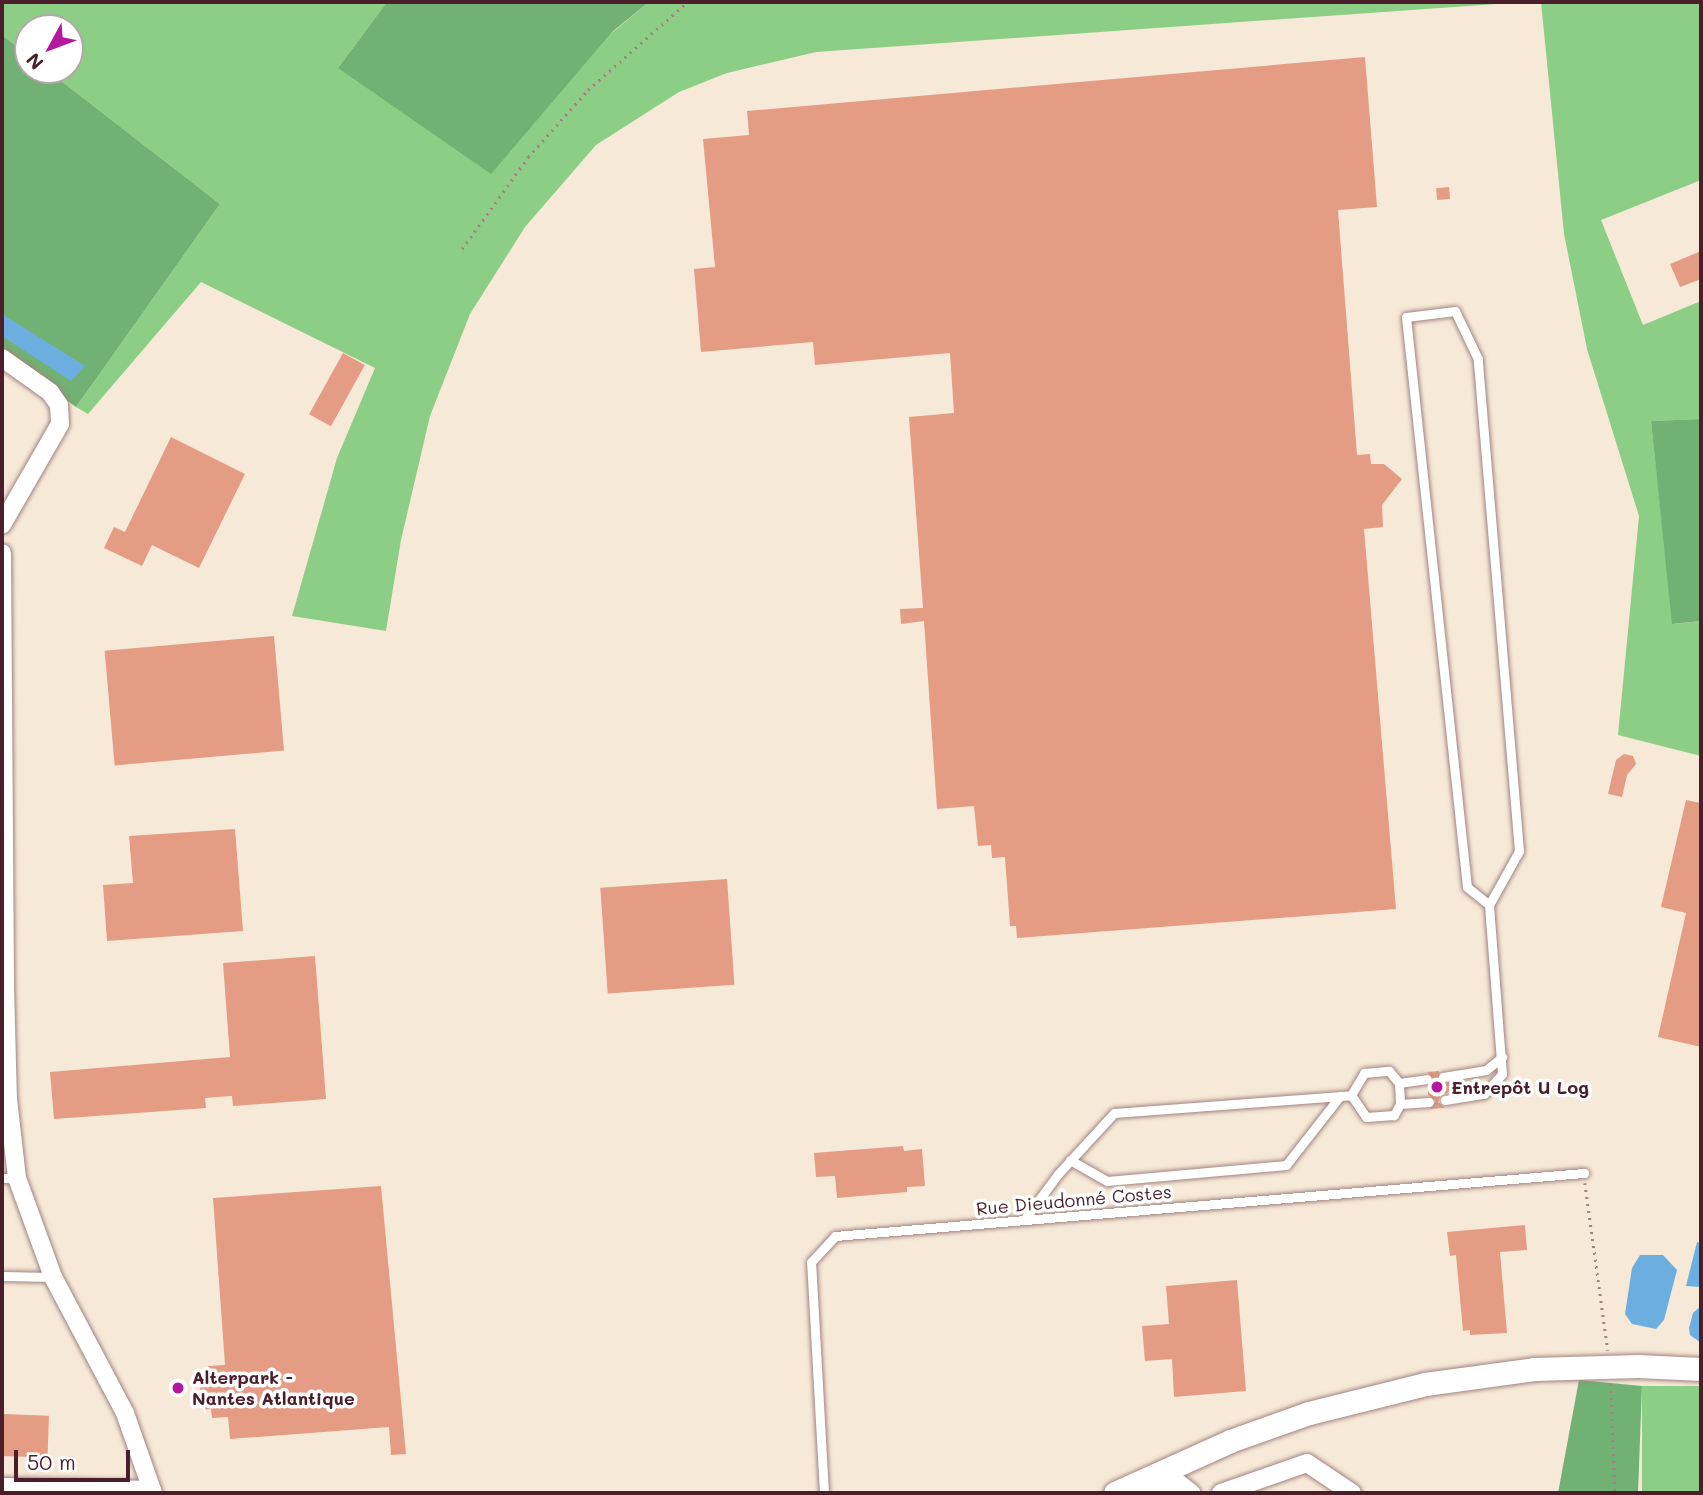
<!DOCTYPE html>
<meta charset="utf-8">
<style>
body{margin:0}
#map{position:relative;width:1703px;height:1495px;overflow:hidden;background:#f7e9d7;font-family:Mali,sans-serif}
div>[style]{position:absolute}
.green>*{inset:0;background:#8cce86;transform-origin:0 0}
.forest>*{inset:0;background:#71b173}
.water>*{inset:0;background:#6daee1}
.building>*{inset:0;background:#e49c85;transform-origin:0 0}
.path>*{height:2.5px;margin-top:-1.25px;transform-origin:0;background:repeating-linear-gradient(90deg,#a08481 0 2px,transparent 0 7px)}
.roads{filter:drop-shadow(0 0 2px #a08481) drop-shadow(0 0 2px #a08481)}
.service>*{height:9px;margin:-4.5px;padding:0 4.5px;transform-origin:4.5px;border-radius:4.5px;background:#fff}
.minor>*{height:18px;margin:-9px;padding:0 9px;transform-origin:9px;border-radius:9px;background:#fff}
.tertiary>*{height:23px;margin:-11.5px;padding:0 11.5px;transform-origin:11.5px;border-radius:11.5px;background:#fff}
.dots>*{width:19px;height:19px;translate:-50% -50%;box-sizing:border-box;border:4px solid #fff;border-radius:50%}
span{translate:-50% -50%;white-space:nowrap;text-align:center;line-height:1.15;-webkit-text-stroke:7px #fff;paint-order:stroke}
.poi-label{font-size:18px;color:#4a1f2b;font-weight:700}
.left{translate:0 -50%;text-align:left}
.street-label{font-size:18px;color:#4a1f2b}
.frame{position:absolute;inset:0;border:4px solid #4a1f2b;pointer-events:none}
.north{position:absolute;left:14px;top:14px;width:70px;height:70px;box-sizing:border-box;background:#fff;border:2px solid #b7a5aa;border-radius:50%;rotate:229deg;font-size:19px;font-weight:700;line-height:28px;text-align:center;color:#4a1f2b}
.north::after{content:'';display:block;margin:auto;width:24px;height:32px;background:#b5179e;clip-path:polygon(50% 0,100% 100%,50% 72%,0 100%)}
.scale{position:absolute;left:14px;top:1450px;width:116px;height:32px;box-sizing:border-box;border:4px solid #4a1f2b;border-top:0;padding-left:9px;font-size:21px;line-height:24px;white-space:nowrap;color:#4a1f2b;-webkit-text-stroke:5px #fff;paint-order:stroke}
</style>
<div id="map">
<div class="green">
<div style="clip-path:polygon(2px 2px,387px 2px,338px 68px,613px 32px,649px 2px,1525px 2px,816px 52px,727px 73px,679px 92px,596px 145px,525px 227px,470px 314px,430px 416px,401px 540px,386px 631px,292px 616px,337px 458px,375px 368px,201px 282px,88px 414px,76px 407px,220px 204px,47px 70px,70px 70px,70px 28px,28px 28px,28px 55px,2px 35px)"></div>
<div style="clip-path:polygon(1541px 2px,1701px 2px,1701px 180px,1601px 220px,1643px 325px,1701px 301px,1701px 419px,1651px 421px,1673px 624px,1701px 621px,1701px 756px,1618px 735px,1639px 516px,1587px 349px,1564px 234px)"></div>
<div style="left:1642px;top:1386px;width:59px;height:107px"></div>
</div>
<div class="forest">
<div style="clip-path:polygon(387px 2px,649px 2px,612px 32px,491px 174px,338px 68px)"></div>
<div style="clip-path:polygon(2px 35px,28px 55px,28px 70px,47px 70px,220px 204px,76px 407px,2px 354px)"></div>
<div style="clip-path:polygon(1701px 419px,1701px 621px,1672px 624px,1651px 421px)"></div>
<div style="clip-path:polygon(1579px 1380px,1642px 1386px,1638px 1493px,1558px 1493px)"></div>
</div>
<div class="water">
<div style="clip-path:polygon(2px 314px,85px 366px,71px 381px,2px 336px)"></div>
<div style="clip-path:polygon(1697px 1242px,1701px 1243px,1701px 1287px,1686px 1286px)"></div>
<div style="clip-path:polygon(1640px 1255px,1663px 1255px,1677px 1270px,1664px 1320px,1656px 1329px,1632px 1324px,1625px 1314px,1632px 1268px)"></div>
<div style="clip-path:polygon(1701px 1306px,1701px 1343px,1690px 1335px,1689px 1328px,1693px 1313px)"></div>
</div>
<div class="building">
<div style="clip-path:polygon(1365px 57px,1377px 207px,1338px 210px,1357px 455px,1370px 454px,1371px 464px,1384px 464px,1402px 479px,1382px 505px,1383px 527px,1364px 529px,1396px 909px,1017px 938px,1016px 926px,1010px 926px,1005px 857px,992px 858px,991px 845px,978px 846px,974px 806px,937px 809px,924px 621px,901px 624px,900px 609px,923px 608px,909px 417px,954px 413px,950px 353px,815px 365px,813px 342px,701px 352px,694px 269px,715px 267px,703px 139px,749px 135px,747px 111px)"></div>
<div style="left:1449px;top:187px;width:12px;height:13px;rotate:85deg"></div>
<div style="clip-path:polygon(1701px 251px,1701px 279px,1680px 287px,1670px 264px)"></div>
<div style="left:343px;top:353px;width:25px;height:70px;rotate:29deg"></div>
<div style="clip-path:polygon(171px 437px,245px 474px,199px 568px,152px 545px,142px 566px,104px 548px,114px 527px,125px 532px)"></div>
<div style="left:274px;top:636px;width:115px;height:170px;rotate:85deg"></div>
<div style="clip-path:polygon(1624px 754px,1633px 756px,1636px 764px,1627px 775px,1622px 797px,1608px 794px,1616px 760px)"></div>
<div style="clip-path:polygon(1686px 800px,1701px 803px,1701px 1047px,1658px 1037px,1686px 913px,1661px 907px)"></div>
<div style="clip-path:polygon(235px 829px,243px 931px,107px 941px,103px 885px,133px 883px,129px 836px)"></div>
<div style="left:727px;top:879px;width:106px;height:127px;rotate:86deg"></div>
<div style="clip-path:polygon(315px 956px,326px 1099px,233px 1106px,232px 1096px,217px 1097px,205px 1098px,206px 1108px,54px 1119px,50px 1072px,230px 1057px,223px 963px)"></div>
<div style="clip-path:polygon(1439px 1071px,1440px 1083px,1469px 1082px,1469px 1089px,1441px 1094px,1438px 1102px,1445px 1108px,1430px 1109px,1436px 1101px,1428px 1095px,1428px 1086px,1434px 1079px,1427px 1072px)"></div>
<div style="clip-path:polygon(903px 1146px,904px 1151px,922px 1149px,925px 1186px,907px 1187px,907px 1192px,837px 1198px,835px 1176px,816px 1177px,814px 1153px)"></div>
<div style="clip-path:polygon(381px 1186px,406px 1454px,391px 1455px,389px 1427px,230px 1439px,228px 1417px,212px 1418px,211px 1409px,202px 1410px,199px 1374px,209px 1374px,208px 1366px,225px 1365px,213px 1198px)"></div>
<div style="clip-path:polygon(1525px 1225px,1527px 1250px,1500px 1252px,1507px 1333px,1470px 1335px,1470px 1330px,1463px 1331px,1456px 1255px,1450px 1256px,1447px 1232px)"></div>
<div style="clip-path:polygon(1237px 1280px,1246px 1391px,1174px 1397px,1172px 1359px,1145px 1361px,1142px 1326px,1169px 1324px,1166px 1286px)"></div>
<div style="left:2px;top:1414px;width:47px;height:42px;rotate:2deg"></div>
</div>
<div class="path">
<div style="left:462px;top:249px;width:113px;rotate:-54.3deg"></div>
<div style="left:528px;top:157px;width:90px;rotate:-48.2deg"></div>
<div style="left:588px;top:90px;width:132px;rotate:-41.6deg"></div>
<div style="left:1585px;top:1183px;width:169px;rotate:82.2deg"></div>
<div style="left:1611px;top:1384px;width:109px;rotate:87.9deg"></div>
</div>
<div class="roads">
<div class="service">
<div style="left:1389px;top:1071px;width:16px;rotate:50deg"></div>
<div style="left:1399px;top:1083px;width:21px;rotate:87deg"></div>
<div style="left:1400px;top:1104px;width:13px;rotate:119deg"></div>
<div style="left:1394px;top:1115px;width:28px;rotate:176deg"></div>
<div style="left:1366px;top:1117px;width:27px;rotate:-124deg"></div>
<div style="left:1351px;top:1095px;width:26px;rotate:-59deg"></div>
<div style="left:1364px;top:1073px;width:25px;rotate:-5deg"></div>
<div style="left:1443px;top:1077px;width:44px;rotate:-9.2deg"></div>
<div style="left:1486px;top:1070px;width:21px;rotate:-39deg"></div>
<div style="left:1399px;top:1083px;width:28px;rotate:-8deg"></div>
<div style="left:1445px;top:1100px;width:39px;rotate:-9deg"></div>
<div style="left:1484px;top:1094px;width:27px;rotate:-48deg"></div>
<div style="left:1502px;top:1074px;width:169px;rotate:-94.4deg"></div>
<div style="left:1489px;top:905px;width:62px;rotate:-60.9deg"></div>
<div style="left:1519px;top:851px;width:494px;rotate:-94.8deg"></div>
<div style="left:1478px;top:359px;width:53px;rotate:-115.6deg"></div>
<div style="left:1455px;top:311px;width:49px;rotate:173deg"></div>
<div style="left:1406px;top:317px;width:573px;rotate:83.89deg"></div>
<div style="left:1467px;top:887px;width:28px;rotate:39deg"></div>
<div style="left:1400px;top:1104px;width:29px;rotate:-4deg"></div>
<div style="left:1070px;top:1160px;width:43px;rotate:29.6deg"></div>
<div style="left:1107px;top:1181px;width:180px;rotate:-5.1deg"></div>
<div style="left:1286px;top:1165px;width:88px;rotate:-52deg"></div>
<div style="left:2px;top:1178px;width:15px"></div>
<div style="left:1024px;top:1220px;width:57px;rotate:-53.5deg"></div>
<div style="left:1058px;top:1174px;width:83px;rotate:-47.4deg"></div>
<div style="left:1114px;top:1113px;width:238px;rotate:-4.3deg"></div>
<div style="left:2px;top:1276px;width:51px;rotate:1.1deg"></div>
<div style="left:824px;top:1493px;width:231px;rotate:-93.2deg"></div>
<div style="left:811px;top:1262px;width:35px;rotate:-47deg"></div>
<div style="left:835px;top:1236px;width:752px;rotate:-4.81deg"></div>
</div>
<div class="minor">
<div style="left:2px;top:358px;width:59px;rotate:35.3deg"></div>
<div style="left:50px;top:392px;width:16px;rotate:55deg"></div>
<div style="left:59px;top:405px;width:19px;rotate:87deg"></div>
<div style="left:60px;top:424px;width:116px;rotate:119.9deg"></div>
<div style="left:2px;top:553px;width:434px;rotate:89.6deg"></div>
<div style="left:5px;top:987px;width:112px;rotate:88.5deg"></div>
<div style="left:8px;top:1099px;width:80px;rotate:83.5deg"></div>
<div style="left:17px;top:1178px;width:105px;rotate:70deg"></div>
<div style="left:53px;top:1277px;width:154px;rotate:62.1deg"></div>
<div style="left:125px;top:1413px;width:85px;rotate:70.7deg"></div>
<div style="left:1163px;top:1471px;width:36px;rotate:38deg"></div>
<div style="left:1147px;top:1478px;width:26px;rotate:36deg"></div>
<div style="left:2px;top:1487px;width:150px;rotate:1.1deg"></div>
<div style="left:1221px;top:1493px;width:91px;rotate:-19.2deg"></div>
<div style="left:1307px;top:1463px;width:54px;rotate:33.7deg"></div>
</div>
<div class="tertiary">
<div style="left:1115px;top:1493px;width:126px;rotate:-24.3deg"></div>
<div style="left:1230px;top:1441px;width:84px;rotate:-19.5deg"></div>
<div style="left:1309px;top:1413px;width:120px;rotate:-14deg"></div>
<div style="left:1425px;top:1384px;width:110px;rotate:-7.8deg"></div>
<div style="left:1534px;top:1369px;width:104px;rotate:-1.7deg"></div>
<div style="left:1638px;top:1366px;width:63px;rotate:2.7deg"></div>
</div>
</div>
<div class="dots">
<div style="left:1437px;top:1087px;background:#b5179e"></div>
<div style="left:178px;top:1388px;background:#b5179e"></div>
</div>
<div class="poi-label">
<span class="left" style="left:1451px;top:1087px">Entrepôt U Log</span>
<span class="left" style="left:192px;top:1388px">Alterpark -<br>Nantes Atlantique</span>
</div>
<div class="street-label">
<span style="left:1074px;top:1200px;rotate:-5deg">Rue Dieudonné Costes</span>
</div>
<div class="frame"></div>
<div class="north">N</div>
<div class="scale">50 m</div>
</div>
